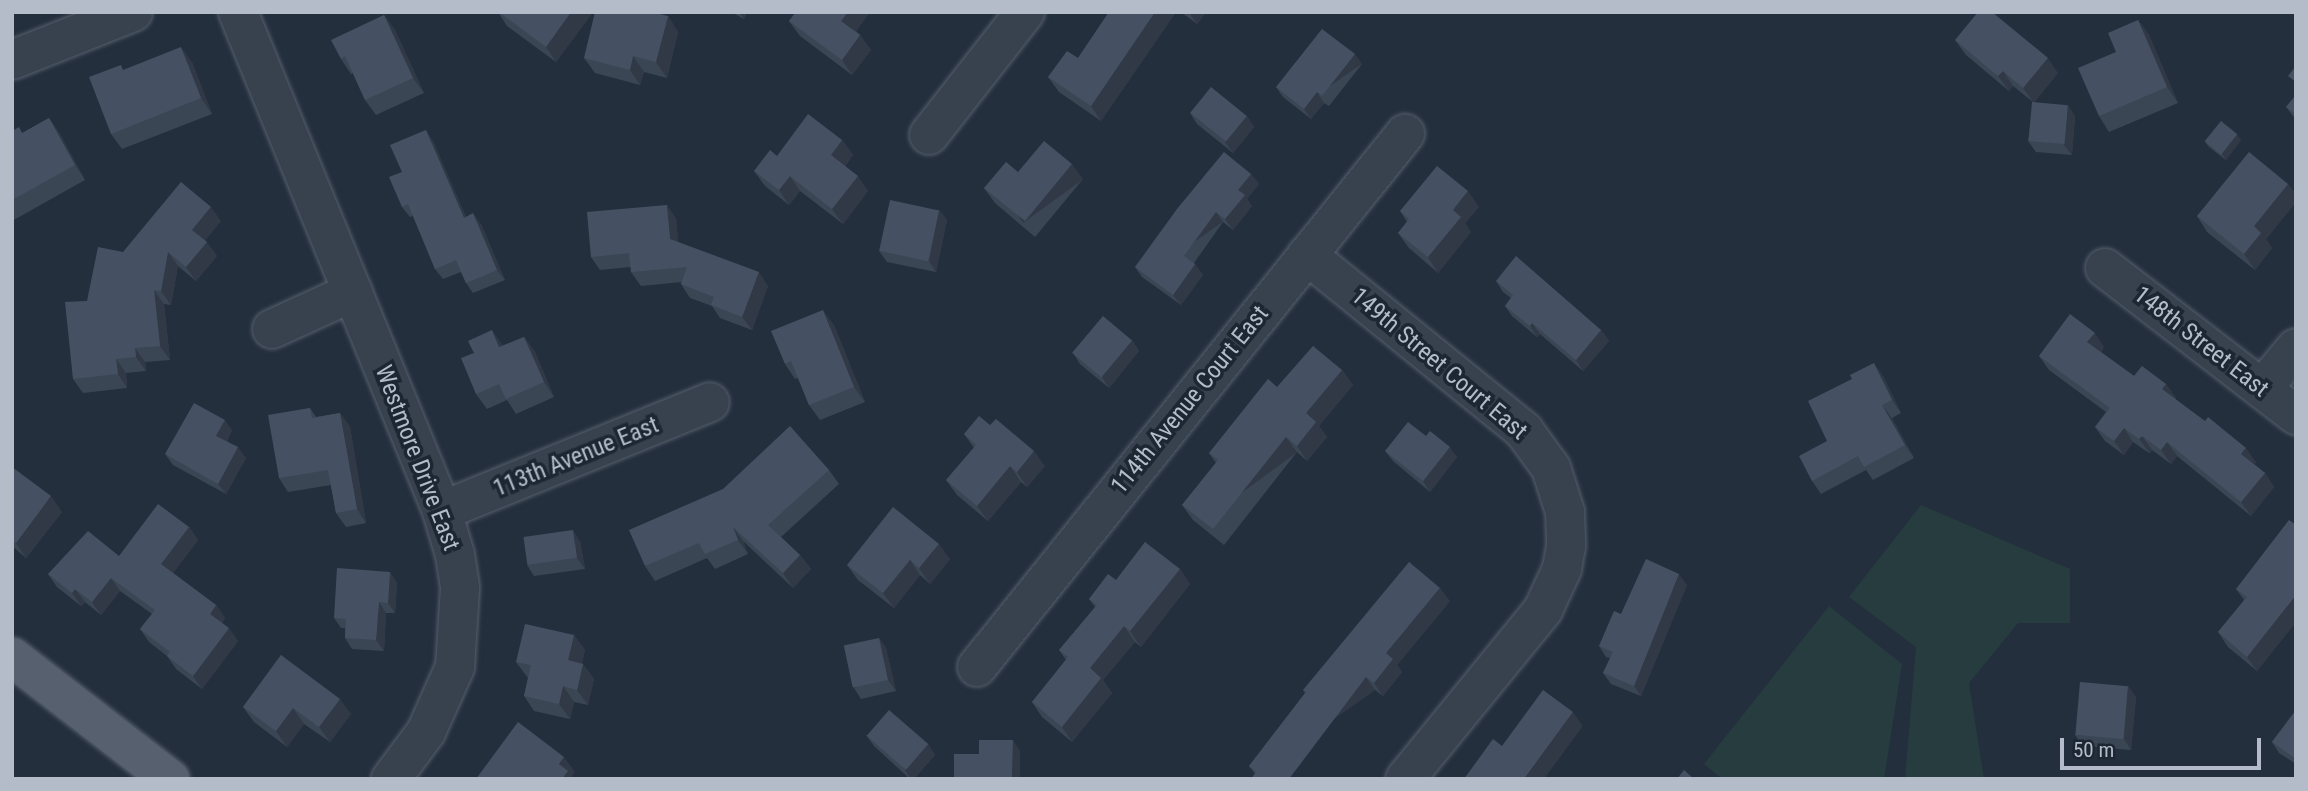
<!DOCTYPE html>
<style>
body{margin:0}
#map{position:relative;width:2308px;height:791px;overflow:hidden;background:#242f3e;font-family:"Roboto Condensed",sans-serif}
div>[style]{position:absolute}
.green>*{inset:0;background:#263c3f}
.roads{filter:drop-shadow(0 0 2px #565f6c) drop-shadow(0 0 2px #565f6c)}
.minor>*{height:38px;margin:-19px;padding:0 19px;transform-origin:19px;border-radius:19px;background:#38414e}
.major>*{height:38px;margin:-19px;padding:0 19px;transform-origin:19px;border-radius:19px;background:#56606e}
.wall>*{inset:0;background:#3b4654}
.shaded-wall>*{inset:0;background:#303945;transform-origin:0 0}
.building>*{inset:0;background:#455162;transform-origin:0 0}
span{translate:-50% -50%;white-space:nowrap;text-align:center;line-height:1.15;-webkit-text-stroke:7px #1d2633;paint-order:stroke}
.street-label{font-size:24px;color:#b4bcc9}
.frame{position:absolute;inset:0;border:14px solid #b4bcc9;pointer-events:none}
.scale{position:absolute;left:2060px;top:738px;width:201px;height:32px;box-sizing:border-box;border:4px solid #b4bcc9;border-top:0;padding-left:9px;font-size:21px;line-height:24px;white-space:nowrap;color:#b4bcc9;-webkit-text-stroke:5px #1d2633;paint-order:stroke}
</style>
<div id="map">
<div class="green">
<div style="clip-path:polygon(1921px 505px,2070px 569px,2070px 623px,2018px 623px,1969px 683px,1984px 779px,1905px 779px,1916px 647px,1849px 597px)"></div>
<div style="clip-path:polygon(1829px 606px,1902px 664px,1884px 779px,1722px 779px,1704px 764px)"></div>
</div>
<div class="roads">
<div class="minor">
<div style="left:238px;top:12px;width:539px;rotate:67.76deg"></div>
<div style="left:442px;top:511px;width:46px;rotate:73.5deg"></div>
<div style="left:455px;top:555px;width:33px;rotate:81deg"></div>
<div style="left:460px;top:588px;width:79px;rotate:93.6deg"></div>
<div style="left:455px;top:667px;width:71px;rotate:114deg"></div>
<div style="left:426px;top:732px;width:59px;rotate:126.7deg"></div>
<div style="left:12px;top:60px;width:130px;rotate:-21.6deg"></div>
<div style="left:929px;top:135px;width:156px;rotate:-52deg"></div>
<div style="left:1307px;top:255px;width:279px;rotate:39deg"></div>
<div style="left:1524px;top:431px;width:46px;rotate:53.9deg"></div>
<div style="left:1551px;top:468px;width:46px;rotate:72.3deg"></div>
<div style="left:1565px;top:512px;width:34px;rotate:88deg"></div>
<div style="left:1566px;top:546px;width:23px;rotate:100deg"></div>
<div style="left:1562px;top:569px;width:45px;rotate:114.9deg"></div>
<div style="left:1543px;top:610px;width:218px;rotate:129.2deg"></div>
<div style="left:2105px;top:268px;width:241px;rotate:37.6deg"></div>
<div style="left:272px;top:329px;width:89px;rotate:-24.6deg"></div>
<div style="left:2262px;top:389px;width:53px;rotate:-50.3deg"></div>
<div style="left:442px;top:511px;width:289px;rotate:-22.1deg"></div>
<div style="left:977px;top:667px;width:684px;rotate:-51.24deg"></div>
</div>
<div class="major">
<div style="left:12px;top:657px;width:200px;rotate:37.7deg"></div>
</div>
</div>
<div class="wall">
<div style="clip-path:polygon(498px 12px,593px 12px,556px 62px,507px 26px)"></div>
<div style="clip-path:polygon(731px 12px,747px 12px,744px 19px)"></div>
<div style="clip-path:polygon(796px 12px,870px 12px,856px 31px,860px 35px,871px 50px,852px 75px,800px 36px,789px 21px)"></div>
<div style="clip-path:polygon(1109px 12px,1176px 12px,1101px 121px,1059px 92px,1048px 77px,1078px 58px)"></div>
<div style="clip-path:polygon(1181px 12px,1206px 12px,1197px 24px)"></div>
<div style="clip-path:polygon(384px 15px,395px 30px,424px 93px,376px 115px,365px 100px,353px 73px,351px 74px,341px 59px)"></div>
<div style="clip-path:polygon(668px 16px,678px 32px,667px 78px,644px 72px,640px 85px,595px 73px,584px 58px)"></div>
<div style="clip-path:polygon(2138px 20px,2149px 35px,2178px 103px,2109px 132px,2099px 116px)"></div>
<div style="clip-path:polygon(1955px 40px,2058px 73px,2034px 102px,2075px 116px,2072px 155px,2036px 152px,2028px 141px,2033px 102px,2013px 86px,2009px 91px,1966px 55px)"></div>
<div style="clip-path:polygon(192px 62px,212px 114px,122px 149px,111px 134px,125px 69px)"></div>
<div style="clip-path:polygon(1362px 64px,1329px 106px,1324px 103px,1311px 119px,1283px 97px,1276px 87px)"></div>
<div style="clip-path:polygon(2296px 95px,2296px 120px,2286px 107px)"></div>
<div style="clip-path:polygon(1190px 113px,1247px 116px,1254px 127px,1233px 153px,1197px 124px)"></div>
<div style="clip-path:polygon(49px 118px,60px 134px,85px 180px,12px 221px,12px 131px,23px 133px)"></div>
<div style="clip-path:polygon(842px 140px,853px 155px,845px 166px,868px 191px,843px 224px,800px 191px,789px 205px,765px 186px,754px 171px,777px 156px)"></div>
<div style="clip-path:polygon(2241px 140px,2226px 160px,2209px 147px,2205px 142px)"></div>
<div style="clip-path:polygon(433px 141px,466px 217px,481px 224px,505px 280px,473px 293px,466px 283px,461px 272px,443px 279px,435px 269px,413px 216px,410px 217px,402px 207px,402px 172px)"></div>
<div style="clip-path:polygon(1018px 172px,1083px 179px,1035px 237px,995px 203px,984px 188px)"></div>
<div style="clip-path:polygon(1251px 174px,1259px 184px,1247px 199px,1252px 206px,1233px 230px,1223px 222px,1194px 263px,1203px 275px,1181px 305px,1142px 277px,1135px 267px)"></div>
<div style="clip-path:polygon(2288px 184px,2296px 195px,2296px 202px,2266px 239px,2272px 248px,2255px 270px,2207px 232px,2197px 216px)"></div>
<div style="clip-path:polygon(1479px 207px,1465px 223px,1471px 232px,1438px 273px,1409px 248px,1398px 233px,1407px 222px,1400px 211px)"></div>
<div style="clip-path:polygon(939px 210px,947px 220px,936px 272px,887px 262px,879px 251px)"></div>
<div style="clip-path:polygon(676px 218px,678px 242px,768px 286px,752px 330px,720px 318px,712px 306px,690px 298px,681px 284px,682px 282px,641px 286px,631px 272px,631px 267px,600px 270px,591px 257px)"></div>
<div style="clip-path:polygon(221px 221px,205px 240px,217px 256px,196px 281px,178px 266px,171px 305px,164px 304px,170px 360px,145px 362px,146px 371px,126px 373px,127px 388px,83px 393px,73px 379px,87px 301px)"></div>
<div style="clip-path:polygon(1496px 281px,1601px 330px,1609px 341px,1583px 371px,1540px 334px,1537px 337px,1512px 316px,1505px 306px,1511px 298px,1503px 292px)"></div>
<div style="clip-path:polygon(834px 325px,865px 402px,820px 420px,809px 405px,798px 378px,795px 379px,785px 364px)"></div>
<div style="clip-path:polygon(524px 337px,535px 352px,554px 397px,516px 414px,507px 400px,487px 409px,476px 394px,503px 346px)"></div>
<div style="clip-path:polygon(1132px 340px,1139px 351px,1109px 388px,1080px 364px,1073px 353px)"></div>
<div style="clip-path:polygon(2104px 347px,2101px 352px,2134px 376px,2166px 384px,2176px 398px,2175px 399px,2256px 462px,2254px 464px,2265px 473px,2274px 487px,2251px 516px,2177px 456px,2171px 464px,2152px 450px,2149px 453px,2133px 442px,2124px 455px,2105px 441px,2095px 427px,2106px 412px,2049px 370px,2039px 356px)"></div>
<div style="clip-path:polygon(1342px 370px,1353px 385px,1319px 426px,1327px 437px,1307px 461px,1297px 452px,1224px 545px,1193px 520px,1182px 505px,1216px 463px,1209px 453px,1277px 387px)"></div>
<div style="clip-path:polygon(1883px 376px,1901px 413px,1892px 418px,1914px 458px,1873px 480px,1866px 470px,1821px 494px,1812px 481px,1827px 441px)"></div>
<div style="clip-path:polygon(310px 408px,316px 417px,340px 413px,350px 427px,366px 523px,346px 527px,336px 513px,331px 485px,288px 492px,279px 478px)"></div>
<div style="clip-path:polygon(990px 425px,1045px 466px,1027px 487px,1021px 482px,988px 521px,957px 495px,946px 480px,974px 448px,964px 434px)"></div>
<div style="clip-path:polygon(232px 430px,227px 441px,246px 458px,226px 494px,173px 465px,165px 454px)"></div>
<div style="clip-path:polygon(1426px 436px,1457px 457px,1430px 492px,1393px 461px,1385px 451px)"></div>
<div style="clip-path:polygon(12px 467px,62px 512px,26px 558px,12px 546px)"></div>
<div style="clip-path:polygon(829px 470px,839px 484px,781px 537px,800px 555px,811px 569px,793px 588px,743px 541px,748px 554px,715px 569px,707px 558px,655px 581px,645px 566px)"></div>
<div style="clip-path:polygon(2296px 525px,2296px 622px,2257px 671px,2228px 647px,2218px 632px,2244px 600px,2236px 589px)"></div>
<div style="clip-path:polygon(189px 527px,198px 540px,173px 573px,216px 605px,225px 618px,222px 623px,238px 641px,202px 689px,176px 669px,167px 656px,149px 642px,140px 629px,152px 614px,120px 591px,101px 615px,85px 602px,81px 606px,57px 587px,48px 574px,119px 556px)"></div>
<div style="clip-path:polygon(580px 541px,585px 569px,534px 576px,527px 565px)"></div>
<div style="clip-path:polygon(950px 559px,930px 584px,920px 575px,894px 608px,858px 580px,847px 565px)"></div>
<div style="clip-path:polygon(1180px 569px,1190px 584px,1141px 647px,1135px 642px,1103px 680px,1112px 693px,1072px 742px,1042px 717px,1032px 702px,1066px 660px,1059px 650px,1095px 607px,1089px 599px,1116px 580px)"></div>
<div style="clip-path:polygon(390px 572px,397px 583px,395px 613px,386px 613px,384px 651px,352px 649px,345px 638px,345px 628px,341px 628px,334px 618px)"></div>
<div style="clip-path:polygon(1687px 585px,1641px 696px,1611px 684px,1603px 673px,1610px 658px,1606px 657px,1599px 646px,1621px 614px)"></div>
<div style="clip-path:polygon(1450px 601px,1397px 665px,1402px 672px,1383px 696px,1375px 690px,1255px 774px,1249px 766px,1305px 693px,1303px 690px)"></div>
<div style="clip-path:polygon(574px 635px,585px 650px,582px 663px,583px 664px,594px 679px,588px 705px,574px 702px,570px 719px,534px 711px,524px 696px,528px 678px,516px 662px)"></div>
<div style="clip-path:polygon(879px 638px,886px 648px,896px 691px,861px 699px,854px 688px)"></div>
<div style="clip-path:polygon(281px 655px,351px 714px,330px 742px,304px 724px,287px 747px,254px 722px,243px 707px)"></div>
<div style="clip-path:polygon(2128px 686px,2136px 697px,2131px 750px,2083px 746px,2075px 735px)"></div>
<div style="clip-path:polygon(2296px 710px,2296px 764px,2279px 753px,2272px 742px)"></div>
<div style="clip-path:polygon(866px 735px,928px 744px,935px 755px,914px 779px,910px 779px,874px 746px)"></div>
</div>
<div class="shaded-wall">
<div style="clip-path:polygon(571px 12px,593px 12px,556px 62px,546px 47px)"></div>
<div style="clip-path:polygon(739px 12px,747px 12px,744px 19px)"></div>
<div style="clip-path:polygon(848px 12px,870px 12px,852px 36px,841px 21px)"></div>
<div style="clip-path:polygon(1155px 12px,1176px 12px,1101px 121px,1091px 106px)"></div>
<div style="clip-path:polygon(1189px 12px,1206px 12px,1197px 24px)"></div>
<div style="clip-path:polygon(384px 15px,395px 30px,424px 93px,413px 78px)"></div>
<div style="clip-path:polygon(668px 16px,678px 32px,667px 78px,656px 62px)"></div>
<div style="clip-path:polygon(2138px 20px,2149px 35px,2178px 103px,2167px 87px)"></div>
<div style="clip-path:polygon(860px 35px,871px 50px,852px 75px,842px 60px)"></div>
<div style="clip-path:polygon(181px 47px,192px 62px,212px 114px,201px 98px)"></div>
<div style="left:1355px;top:54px;width:12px;height:53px;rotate:55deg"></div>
<div style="clip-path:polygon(633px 56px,644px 72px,640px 85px,630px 70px)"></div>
<div style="clip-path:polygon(2048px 58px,2058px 73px,2034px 103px,2023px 88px)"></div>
<div style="clip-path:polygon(2003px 71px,2013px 86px,2009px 91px,1998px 76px)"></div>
<div style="clip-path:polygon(1317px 92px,1324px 103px,1311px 119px,1304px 109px)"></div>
<div style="clip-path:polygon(2068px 105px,2075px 116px,2072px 155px,2064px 145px)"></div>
<div style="clip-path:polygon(1247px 116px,1254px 127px,1233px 153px,1225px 142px)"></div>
<div style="clip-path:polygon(49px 118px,60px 134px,85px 180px,75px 165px)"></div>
<div style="clip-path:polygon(426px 130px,433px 141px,471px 228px,464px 218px)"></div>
<div style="clip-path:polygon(2237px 134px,2241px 140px,2226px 160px,2222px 154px)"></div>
<div style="clip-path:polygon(842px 140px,853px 155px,841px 170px,831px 155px)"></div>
<div style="left:1072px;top:164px;width:19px;height:74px;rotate:54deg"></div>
<div style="clip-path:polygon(1251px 174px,1259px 184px,1247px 199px,1252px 206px,1233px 230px,1225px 219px,1238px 190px)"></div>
<div style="clip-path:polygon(790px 176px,800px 191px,789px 205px,779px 190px)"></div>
<div style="clip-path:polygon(858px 176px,868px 191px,843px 224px,832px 209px)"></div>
<div style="clip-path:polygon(2288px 184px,2296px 195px,2296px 202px,2266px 239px,2272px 248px,2255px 270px,2244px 254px,2254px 226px)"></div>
<div style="clip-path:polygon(1468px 191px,1479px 207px,1465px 223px,1471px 232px,1438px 273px,1428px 257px,1453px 210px)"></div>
<div style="clip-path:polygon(667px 205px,676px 218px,679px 253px,670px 239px)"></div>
<div style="clip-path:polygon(211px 207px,221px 221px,202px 244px,192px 230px)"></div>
<div style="clip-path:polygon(939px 210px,947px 220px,936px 272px,929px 261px)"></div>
<div style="left:1216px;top:212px;width:12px;height:54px;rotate:55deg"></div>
<div style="clip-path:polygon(473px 213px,481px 224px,505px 280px,497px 270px)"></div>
<div style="clip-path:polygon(207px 242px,217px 256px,196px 281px,186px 267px)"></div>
<div style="clip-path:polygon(168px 252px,178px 266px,171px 305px,161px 291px)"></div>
<div style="clip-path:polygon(1195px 264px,1203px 275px,1181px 305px,1173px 295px)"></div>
<div style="clip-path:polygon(759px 272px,768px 286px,752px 330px,742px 317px)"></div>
<div style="clip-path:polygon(154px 290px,164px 304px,170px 360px,160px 346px)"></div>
<div style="clip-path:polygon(823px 310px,834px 325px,865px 402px,854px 387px)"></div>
<div style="clip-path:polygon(1532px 323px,1540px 334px,1537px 337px,1530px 326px)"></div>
<div style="clip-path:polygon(492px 330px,503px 346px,499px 347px)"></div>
<div style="clip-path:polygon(1601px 330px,1609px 341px,1583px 371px,1576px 360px)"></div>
<div style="clip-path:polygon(2095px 333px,2104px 347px,2097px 356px,2087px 342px)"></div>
<div style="clip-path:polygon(524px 337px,535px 352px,554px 397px,544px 382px)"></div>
<div style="clip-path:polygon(1132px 340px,1139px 351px,1109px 388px,1102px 377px)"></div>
<div style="clip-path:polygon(135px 348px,145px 362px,146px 371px,136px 357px)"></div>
<div style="clip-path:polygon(116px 359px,126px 373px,127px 388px,118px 374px)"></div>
<div style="clip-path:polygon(1874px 363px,1883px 376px,1901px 413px,1892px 400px)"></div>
<div style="clip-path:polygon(1342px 370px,1353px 385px,1319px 426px,1327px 437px,1307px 461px,1297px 446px,1306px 413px)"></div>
<div style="clip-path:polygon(2166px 384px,2176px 398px,2172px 403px,2162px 389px)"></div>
<div style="clip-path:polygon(1882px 405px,1892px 418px,1914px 458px,1905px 445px)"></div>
<div style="clip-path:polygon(340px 413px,350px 427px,366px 523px,357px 509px)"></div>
<div style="clip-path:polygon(225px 420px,232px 430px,224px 446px,216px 436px)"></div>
<div style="clip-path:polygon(2124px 428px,2133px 442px,2124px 455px,2114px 441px)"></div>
<div style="left:2142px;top:436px;width:17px;height:4px;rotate:54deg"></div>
<div style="left:1286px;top:437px;width:19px;height:117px;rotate:54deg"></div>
<div style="clip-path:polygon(2167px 442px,2177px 456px,2171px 464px,2161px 450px)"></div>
<div style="clip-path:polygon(238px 447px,246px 458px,226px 494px,218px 484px)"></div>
<div style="clip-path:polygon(1450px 447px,1457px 457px,1430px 492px,1423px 481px)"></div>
<div style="clip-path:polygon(2246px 448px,2256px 462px,2251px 468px,2241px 454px)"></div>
<div style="clip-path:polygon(1034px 451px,1045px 466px,1027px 487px,1017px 472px)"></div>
<div style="clip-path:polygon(1010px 466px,1021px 482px,988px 521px,977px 506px)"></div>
<div style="clip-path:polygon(2265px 473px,2274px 487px,2251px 516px,2241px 502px)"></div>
<div style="clip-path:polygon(51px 496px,62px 512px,26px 558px,16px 543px)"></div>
<div style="clip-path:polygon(189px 527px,198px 540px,170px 577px,161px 564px)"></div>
<div style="clip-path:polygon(733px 527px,743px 541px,748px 554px,738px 540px)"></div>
<div style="clip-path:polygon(573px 530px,580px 541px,585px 569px,577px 558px)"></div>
<div style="clip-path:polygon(939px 544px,950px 559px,930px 584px,919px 568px)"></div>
<div style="clip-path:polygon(800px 555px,811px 569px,793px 588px,783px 573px)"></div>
<div style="clip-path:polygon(910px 560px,920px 575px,894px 608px,883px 593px)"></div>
<div style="clip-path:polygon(1180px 569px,1190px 584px,1141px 647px,1130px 631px)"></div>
<div style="clip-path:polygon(390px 572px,397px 583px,395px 613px,388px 603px)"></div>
<div style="clip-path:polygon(1679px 574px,1687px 585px,1641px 696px,1634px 686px)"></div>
<div style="clip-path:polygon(111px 578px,120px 591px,101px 615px,92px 602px)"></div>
<div style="clip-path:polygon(1440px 588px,1450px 601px,1397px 665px,1402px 672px,1383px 696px,1374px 683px,1386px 653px)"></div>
<div style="clip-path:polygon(75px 589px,85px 602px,81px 606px,72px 593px)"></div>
<div style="clip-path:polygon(2296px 595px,2296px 622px,2257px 671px,2247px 657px)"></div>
<div style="clip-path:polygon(379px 602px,386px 613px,384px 651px,376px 640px)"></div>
<div style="clip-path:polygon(216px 605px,225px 618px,219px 627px,210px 614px)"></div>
<div style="clip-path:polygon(1124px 626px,1135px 642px,1103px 680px,1112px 693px,1072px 742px,1062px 727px,1090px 668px)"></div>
<div style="clip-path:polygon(229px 628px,238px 641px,202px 689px,193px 676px)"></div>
<div style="clip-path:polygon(574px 635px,585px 650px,579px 676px,568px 660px)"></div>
<div style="clip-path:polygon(879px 638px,886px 648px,896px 691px,888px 680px)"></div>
<div style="clip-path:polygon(583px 664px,594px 679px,588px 705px,577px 690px)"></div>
<div style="left:1366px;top:677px;width:16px;height:128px;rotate:55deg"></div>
<div style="clip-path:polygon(563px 686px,574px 702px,570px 719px,559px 704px)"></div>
<div style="clip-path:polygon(2128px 686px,2136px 697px,2131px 750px,2124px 739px)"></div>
<div style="clip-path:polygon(340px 699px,351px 714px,330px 742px,319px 727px)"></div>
<div style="clip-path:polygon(293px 708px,304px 724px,287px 747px,276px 731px)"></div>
<div style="clip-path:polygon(1573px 712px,1583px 726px,1544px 779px,1524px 779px)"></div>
<div style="clip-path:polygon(1013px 740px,1020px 751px,1020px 779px,1012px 779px)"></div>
<div style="clip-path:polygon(928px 744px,935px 755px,914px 779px,911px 779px,905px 770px)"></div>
<div style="clip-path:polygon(564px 757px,575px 772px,572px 776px,574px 779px,562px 779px,559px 764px)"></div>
</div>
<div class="building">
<div style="clip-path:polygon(499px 12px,571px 12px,546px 47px)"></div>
<div style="clip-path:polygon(595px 12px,652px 12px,668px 16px,656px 62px,633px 56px,630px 70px,584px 58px)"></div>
<div style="clip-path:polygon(796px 12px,848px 12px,841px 21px,860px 35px,842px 60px,789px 21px)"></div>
<div style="clip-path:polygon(1109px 12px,1155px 12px,1091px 106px,1048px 77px,1067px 51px,1078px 58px)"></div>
<div style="clip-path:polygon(1978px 12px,1992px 12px,2048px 58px,2023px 88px,2003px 71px,1998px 76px,1955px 40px)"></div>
<div style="clip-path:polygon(384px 15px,413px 78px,365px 100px,345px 56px,341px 59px,331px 40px)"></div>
<div style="clip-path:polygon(2138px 20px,2167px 87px,2099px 116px,2078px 68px,2116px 52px,2108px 33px)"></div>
<div style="clip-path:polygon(1322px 29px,1355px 54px,1322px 96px,1317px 92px,1304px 109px,1276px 87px)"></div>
<div style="clip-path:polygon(181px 47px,201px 98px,111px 134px,89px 77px,121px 65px,123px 70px)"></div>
<div style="clip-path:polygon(2296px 66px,2296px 82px,2288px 76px)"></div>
<div style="left:1211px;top:87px;width:46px;height:33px;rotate:39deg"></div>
<div style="clip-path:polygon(2296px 95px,2296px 114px,2286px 107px)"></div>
<div style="left:2032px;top:102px;width:36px;height:39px;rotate:5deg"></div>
<div style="clip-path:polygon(808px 114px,842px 140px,831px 155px,858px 176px,832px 209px,790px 176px,779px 190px,754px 171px,770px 150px,777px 156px)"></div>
<div style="clip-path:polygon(49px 118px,75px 165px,12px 200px,12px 131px,19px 127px,22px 133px)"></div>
<div style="left:2221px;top:121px;width:21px;height:26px;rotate:39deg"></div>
<div style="clip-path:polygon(426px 130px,464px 218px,473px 213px,497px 270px,466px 283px,456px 260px,435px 269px,408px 204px,402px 207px,389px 177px,402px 172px,390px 145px)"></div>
<div style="clip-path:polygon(1044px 141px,1072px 164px,1025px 221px,984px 188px,1006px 162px,1018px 172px)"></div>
<div style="clip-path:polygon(1224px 152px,1251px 174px,1238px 190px,1245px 195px,1225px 219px,1216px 212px,1184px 256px,1195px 264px,1173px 295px,1135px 267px,1177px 209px)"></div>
<div style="clip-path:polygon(2249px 152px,2288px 184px,2254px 226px,2261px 233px,2244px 254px,2197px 216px)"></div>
<div style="clip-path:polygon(1437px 166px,1468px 191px,1453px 210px,1461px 217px,1428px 257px,1398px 233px,1409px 219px,1400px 211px)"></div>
<div style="clip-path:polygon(181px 182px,211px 207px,192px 230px,207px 242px,186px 267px,168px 252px,161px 291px,154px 290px,160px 346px,135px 348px,136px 357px,116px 359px,118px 374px,73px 379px,65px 302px,87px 301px,98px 247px,123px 252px)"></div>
<div style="left:890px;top:200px;width:50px;height:52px;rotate:12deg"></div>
<div style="clip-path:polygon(667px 205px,670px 239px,759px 272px,742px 317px,711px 305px,714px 297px,681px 284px,687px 267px,631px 272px,629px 253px,591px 257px,587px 212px)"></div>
<div style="clip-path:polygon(1516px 256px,1601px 330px,1576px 360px,1532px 323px,1530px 326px,1505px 306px,1513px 295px,1496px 281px)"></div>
<div style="clip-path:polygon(823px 310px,854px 387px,809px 405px,791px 361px,785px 364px,771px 331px)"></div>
<div style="clip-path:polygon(2070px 314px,2095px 333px,2087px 342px,2134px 376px,2142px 366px,2166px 384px,2162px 389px,2205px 421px,2208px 417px,2246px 448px,2241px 454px,2265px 473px,2241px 502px,2167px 442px,2161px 450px,2142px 436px,2139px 439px,2124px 428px,2114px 441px,2095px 427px,2110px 408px,2039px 356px)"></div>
<div style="left:1103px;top:316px;width:38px;height:48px;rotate:40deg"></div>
<div style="clip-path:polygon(492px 330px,499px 347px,524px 337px,544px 382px,506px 399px,499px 384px,476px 394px,461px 358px,474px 353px,468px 341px)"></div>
<div style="clip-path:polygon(1313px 346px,1342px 370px,1306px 413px,1316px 422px,1297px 446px,1286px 437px,1213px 529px,1182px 505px,1218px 460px,1209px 453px,1268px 379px,1277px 387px)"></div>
<div style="clip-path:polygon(1874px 363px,1892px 400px,1882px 405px,1905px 445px,1864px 467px,1858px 456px,1812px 481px,1799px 456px,1827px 441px,1808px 401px,1852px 379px,1850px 375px)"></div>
<div style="clip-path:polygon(194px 403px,225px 420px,216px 436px,238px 447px,218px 484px,165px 454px)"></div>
<div style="clip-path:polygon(310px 408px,312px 418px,340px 413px,357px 509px,336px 513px,328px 470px,279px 478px,268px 415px)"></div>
<div style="clip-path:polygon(979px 416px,990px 425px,996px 419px,1034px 451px,1017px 472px,1010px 466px,977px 506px,946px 480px,976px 445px,964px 434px)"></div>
<div style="clip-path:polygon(1408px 422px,1426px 436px,1430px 431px,1450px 447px,1423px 481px,1385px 451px)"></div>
<div style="clip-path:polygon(790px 426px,829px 470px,768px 525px,800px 555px,783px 573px,733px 527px,738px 540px,705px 554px,699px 543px,645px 566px,629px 530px,723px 489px)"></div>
<div style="clip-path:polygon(12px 467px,51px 496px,16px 543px,12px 540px)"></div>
<div style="clip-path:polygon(158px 504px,189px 527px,161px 564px,216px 605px,210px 614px,229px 628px,193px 676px,167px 656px,170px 652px,140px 629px,155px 610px,111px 578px,92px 602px,75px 589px,72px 593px,48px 574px,88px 531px,119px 556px)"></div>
<div style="clip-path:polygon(893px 507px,939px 544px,919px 568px,910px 560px,883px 593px,847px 565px)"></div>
<div style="clip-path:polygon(2289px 520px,2296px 525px,2296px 595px,2247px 657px,2218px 632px,2247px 597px,2236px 589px)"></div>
<div style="left:573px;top:530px;width:28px;height:50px;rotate:82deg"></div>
<div style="clip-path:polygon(1145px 542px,1180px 569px,1130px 631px,1124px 626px,1090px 668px,1101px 678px,1062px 727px,1032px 702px,1068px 657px,1059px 650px,1097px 605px,1089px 599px,1108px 574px,1116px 580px)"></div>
<div style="clip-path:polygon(1646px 559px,1679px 574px,1634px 686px,1603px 673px,1613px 652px,1599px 646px,1614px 611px,1621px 614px)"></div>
<div style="clip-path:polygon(1409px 562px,1440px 588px,1386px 653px,1393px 659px,1374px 683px,1366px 677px,1289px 779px,1251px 779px,1256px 772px,1249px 766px,1306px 692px,1303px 690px)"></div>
<div style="clip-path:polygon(337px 568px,390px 572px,388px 603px,379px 602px,376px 640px,345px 638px,346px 619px,334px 618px)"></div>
<div style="clip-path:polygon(525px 624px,574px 635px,568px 660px,583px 664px,577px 690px,563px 686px,559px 704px,524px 696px,531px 665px,516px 662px)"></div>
<div style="left:879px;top:638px;width:43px;height:36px;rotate:78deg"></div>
<div style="clip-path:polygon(281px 655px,340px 699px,319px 727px,293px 708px,276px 731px,243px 707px)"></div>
<div style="left:2080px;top:682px;width:48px;height:53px;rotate:5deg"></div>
<div style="clip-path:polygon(1543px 690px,1573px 712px,1524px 779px,1464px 779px,1493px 739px,1502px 746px)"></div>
<div style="left:889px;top:710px;width:52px;height:34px;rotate:41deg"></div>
<div style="clip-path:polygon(2296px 710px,2296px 759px,2272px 742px)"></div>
<div style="clip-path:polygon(518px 722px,564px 757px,559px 764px,568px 771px,562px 779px,476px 779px)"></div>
<div style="clip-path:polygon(979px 740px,1013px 740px,1012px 779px,954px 779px,954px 754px,979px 754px)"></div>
<div style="clip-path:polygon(1684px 770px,1694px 779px,1677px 779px)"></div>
</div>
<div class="street-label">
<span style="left:2201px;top:342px;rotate:38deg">148th Street East</span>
<span style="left:1439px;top:364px;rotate:40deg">149th Street Court East</span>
<span style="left:1190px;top:400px;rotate:-51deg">114th Avenue Court East</span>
<span style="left:576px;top:457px;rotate:-22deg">113th Avenue East</span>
<span style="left:417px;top:458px;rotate:69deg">Westmore Drive East</span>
</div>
<div class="frame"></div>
<div class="scale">50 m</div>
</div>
